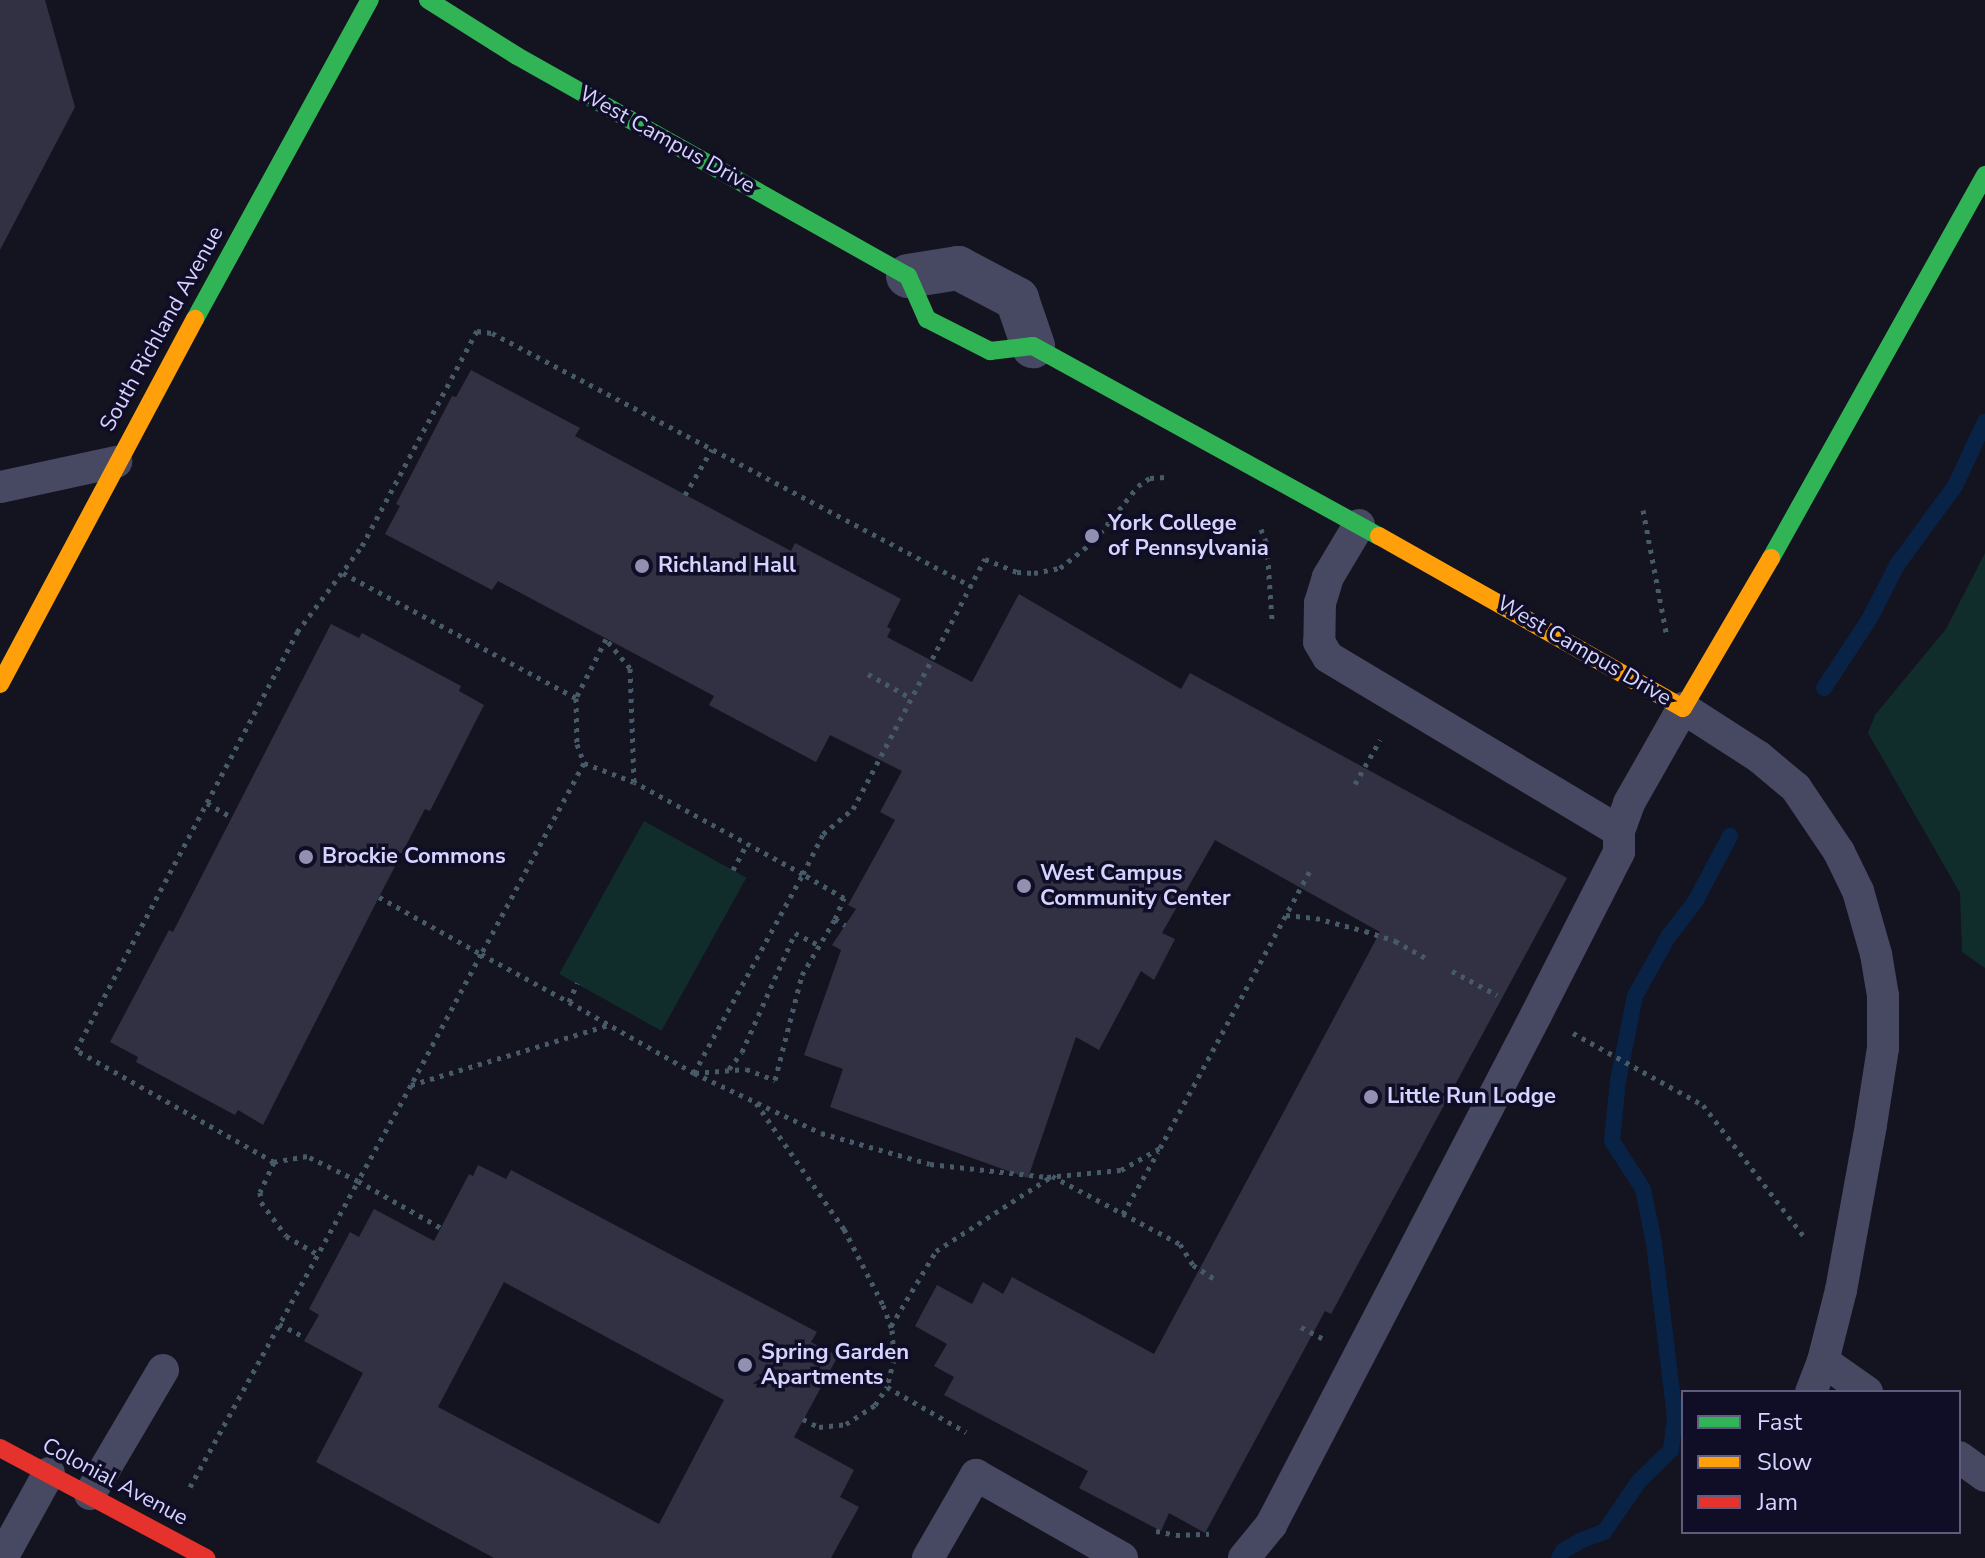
<!DOCTYPE html>
<style>
body{margin:0}
#map{position:relative;width:1985px;height:1558px;overflow:hidden;background:#141320;font-family:"Nunito Sans",sans-serif}
div>[style]{position:absolute}
.green>*{inset:0;background:#112d2b;transform-origin:0 0}
.stream>*{height:16px;margin:-8px;padding:0 8px;transform-origin:8px;border-radius:8px;background:#092346}
.building>*{inset:0;background:#323143}
.path>*{height:5px;margin-top:-2.5px;transform-origin:0;background:repeating-linear-gradient(90deg,#475a68 0 4px,transparent 0 10px)}
.lane>*{height:32px;margin:-16px;padding:0 16px;transform-origin:16px;border-radius:16px;background:#474861}
.street>*{height:44px;margin:-22px;padding:0 22px;transform-origin:22px;border-radius:22px;background:#474861}
.fast>*{height:18px;margin:-9px;padding:0 9px;transform-origin:9px;border-radius:9px;background:#30b455}
.slow>*{height:18px;margin:-9px;padding:0 9px;transform-origin:9px;border-radius:9px;background:#ff9f0a}
.jam>*{height:18px;margin:-9px;padding:0 9px;transform-origin:9px;border-radius:9px;background:#e5322d}
.dots>*{width:22px;height:22px;translate:-50% -50%;box-sizing:border-box;border:4px solid #100d26;border-radius:50%}
span{translate:-50% -50%;white-space:nowrap;text-align:center;line-height:1.15;-webkit-text-stroke:7px #100d26;paint-order:stroke}
.street-label{font-size:22px;color:#d5d3ff}
.poi-label{font-size:22px;color:#d5d3ff;font-weight:700}
.left{translate:0 -50%;text-align:left}
.legend{position:absolute;left:1681px;top:1390px;width:280px;height:144px;box-sizing:border-box;background:#100d26;border:2px solid #5f5c7d;margin:0;padding:10px 14px;list-style:none;font-size:24px;color:#d5d3ff}
.legend li{display:flex;align-items:center;gap:16px;height:40px}
.legend b{width:40px;border:2px solid #5f5c7d}
</style>
<div id="map">
<div class="green">
<div style="clip-path:polygon(1985px 553px,1985px 968px,1962px 952px,1960px 893px,1868px 733px,1875px 715px,1946px 629px)"></div>
<div style="left:644px;top:821px;width:117px;height:175px;rotate:29deg"></div>
</div>
<div class="stream">
<div style="left:1824px;top:688px;width:84px;rotate:-56.7deg"></div>
<div style="left:1870px;top:618px;width:59px;rotate:-63deg"></div>
<div style="left:1897px;top:565px;width:98px;rotate:-53.7deg"></div>
<div style="left:1955px;top:486px;width:71px;rotate:-64.9deg"></div>
<div style="left:1559px;top:1558px;width:8px;rotate:-60deg"></div>
<div style="left:1563px;top:1551px;width:22px;rotate:-30deg"></div>
<div style="left:1582px;top:1540px;width:23px;rotate:-20deg"></div>
<div style="left:1604px;top:1532px;width:62px;rotate:-55.5deg"></div>
<div style="left:1639px;top:1481px;width:45px;rotate:-44.1deg"></div>
<div style="left:1671px;top:1450px;width:33px;rotate:-83deg"></div>
<div style="left:1675px;top:1417px;width:175px;rotate:-96.9deg"></div>
<div style="left:1654px;top:1243px;width:55px;rotate:-101.5deg"></div>
<div style="left:1643px;top:1189px;width:57px;rotate:-122.9deg"></div>
<div style="left:1612px;top:1141px;width:60px;rotate:-84.3deg"></div>
<div style="left:1618px;top:1081px;width:87px;rotate:-78.7deg"></div>
<div style="left:1635px;top:996px;width:68px;rotate:-60.8deg"></div>
<div style="left:1668px;top:937px;width:44px;rotate:-52.4deg"></div>
<div style="left:1695px;top:902px;width:75px;rotate:-62.1deg"></div>
</div>
<div class="building">
<div style="clip-path:polygon(0 0,45px 0,75px 107px,0 250px)"></div>
<div style="clip-path:polygon(471px 370px,580px 428px,575px 436px,791px 551px,795px 543px,901px 599px,887px 627px,891px 629px,887px 637px,972px 682px,1019px 594px,1181px 689px,1190px 673px,1567px 878px,1331px 1314px,1325px 1311px,1205px 1533px,1169px 1513px,1161px 1531px,1079px 1488px,1088px 1471px,944px 1395px,954px 1377px,934px 1366px,947px 1344px,915px 1326px,937px 1285px,972px 1304px,983px 1282px,1003px 1294px,1012px 1277px,1154px 1354px,1380px 932px,1215px 840px,1162px 933px,1175px 939px,1154px 980px,1141px 971px,1099px 1050px,1076px 1037px,1028px 1178px,830px 1107px,843px 1069px,804px 1055px,841px 950px,832px 945px,856px 909px,848px 905px,895px 820px,880px 812px,902px 771px,830px 735px,816px 762px,709px 705px,714px 696px,498px 581px,492px 590px,385px 534px,400px 506px,396px 504px,452px 396px,456px 397px)"></div>
<div style="clip-path:polygon(331px 624px,359px 638px,362px 633px,461px 686px,459px 691px,484px 705px,430px 811px,425px 809px,379px 897px,263px 1125px,238px 1110px,235px 1115px,136px 1062px,138px 1057px,110px 1042px,169px 930px,173px 932px)"></div>
<div style="clip-path:polygon(evenodd,478px 1165px,506px 1179px,511px 1170px,817px 1332px,811px 1342px,838px 1356px,794px 1437px,854px 1470px,840px 1497px,859px 1507px,831px 1558px,494px 1558px,316px 1462px,363px 1373px,304px 1341px,319px 1315px,309px 1309px,350px 1232px,359px 1237px,374px 1209px,434px 1241px,469px 1174px,473px 1176px,478px 1165px,504px 1282px,724px 1400px,659px 1524px,438px 1407px,504px 1282px)"></div>
</div>
<div class="path">
<div style="left:685px;top:495px;width:53px;rotate:-59.6deg"></div>
<div style="left:1643px;top:510px;width:129px;rotate:79.3deg"></div>
<div style="left:1261px;top:529px;width:17px;rotate:69deg"></div>
<div style="left:1267px;top:545px;width:76px;rotate:86.2deg"></div>
<div style="left:343px;top:573px;width:264px;rotate:28.2deg"></div>
<div style="left:868px;top:674px;width:49px;rotate:29.2deg"></div>
<div style="left:584px;top:763px;width:53px;rotate:20.8deg"></div>
<div style="left:1355px;top:784px;width:51px;rotate:-60.4deg"></div>
<div style="left:207px;top:803px;width:30px;rotate:30deg"></div>
<div style="left:733px;top:870px;width:30px;rotate:-62deg"></div>
<div style="left:379px;top:897px;width:117px;rotate:29.2deg"></div>
<div style="left:481px;top:954px;width:100px;rotate:28.6deg"></div>
<div style="left:569px;top:1002px;width:144px;rotate:29.6deg"></div>
<div style="left:694px;top:1073px;width:227px;rotate:-61.3deg"></div>
<div style="left:803px;top:874px;width:192px;rotate:-151.4deg"></div>
<div style="left:634px;top:782px;width:114px;rotate:-92deg"></div>
<div style="left:630px;top:668px;width:38px;rotate:-130deg"></div>
<div style="left:606px;top:639px;width:66px;rotate:117deg"></div>
<div style="left:576px;top:698px;width:46px;rotate:88.8deg"></div>
<div style="left:577px;top:744px;width:20px;rotate:70deg"></div>
<div style="left:584px;top:763px;width:217px;rotate:118.3deg"></div>
<div style="left:481px;top:954px;width:149px;rotate:118.1deg"></div>
<div style="left:411px;top:1085px;width:110px;rotate:118.9deg"></div>
<div style="left:358px;top:1181px;width:57px;rotate:-153.9deg"></div>
<div style="left:307px;top:1156px;width:34px;rotate:170deg"></div>
<div style="left:274px;top:1162px;width:227px;rotate:-150.5deg"></div>
<div style="left:76px;top:1050px;width:473px;rotate:-62.1deg"></div>
<div style="left:297px;top:632px;width:108px;rotate:-52.9deg"></div>
<div style="left:362px;top:546px;width:244px;rotate:-61.9deg"></div>
<div style="left:477px;top:331px;width:15px;rotate:8deg"></div>
<div style="left:492px;top:333px;width:542px;rotate:27.84deg"></div>
<div style="left:1286px;top:915px;width:30px;rotate:6deg"></div>
<div style="left:1316px;top:918px;width:51px;rotate:14.9deg"></div>
<div style="left:1365px;top:931px;width:32px;rotate:18deg"></div>
<div style="left:1395px;top:941px;width:38px;rotate:29deg"></div>
<div style="left:835px;top:919px;width:23px;rotate:-67deg"></div>
<div style="left:844px;top:898px;width:48px;rotate:-149.7deg"></div>
<div style="left:803px;top:874px;width:45px;rotate:-63.4deg"></div>
<div style="left:823px;top:834px;width:39px;rotate:-40deg"></div>
<div style="left:853px;top:809px;width:283px;rotate:-62.2deg"></div>
<div style="left:985px;top:559px;width:35px;rotate:22deg"></div>
<div style="left:1017px;top:572px;width:17px;rotate:3deg"></div>
<div style="left:1034px;top:573px;width:26px;rotate:-11deg"></div>
<div style="left:1060px;top:568px;width:43px;rotate:-38.5deg"></div>
<div style="left:1094px;top:541px;width:70px;rotate:-51.3deg"></div>
<div style="left:1138px;top:486px;width:14px;rotate:-34deg"></div>
<div style="left:1150px;top:478px;width:15px;rotate:-4deg"></div>
<div style="left:1452px;top:971px;width:51px;rotate:28.1deg"></div>
<div style="left:569px;top:1002px;width:21px;rotate:-67deg"></div>
<div style="left:1573px;top:1033px;width:149px;rotate:29deg"></div>
<div style="left:1703px;top:1105px;width:169px;rotate:52.5deg"></div>
<div style="left:729px;top:1069px;width:21px;rotate:-53deg"></div>
<div style="left:742px;top:1052px;width:130px;rotate:-66deg"></div>
<div style="left:795px;top:933px;width:28px;rotate:27deg"></div>
<div style="left:694px;top:1073px;width:140px;rotate:25.3deg"></div>
<div style="left:821px;top:1133px;width:113px;rotate:15.9deg"></div>
<div style="left:930px;top:1164px;width:118px;rotate:6.3deg"></div>
<div style="left:1047px;top:1177px;width:74px;rotate:-5.4deg"></div>
<div style="left:1121px;top:1170px;width:45px;rotate:-29.4deg"></div>
<div style="left:1160px;top:1148px;width:315px;rotate:-61.6deg"></div>
<div style="left:695px;top:1073px;width:51px;rotate:-4.5deg"></div>
<div style="left:746px;top:1069px;width:31px;rotate:21deg"></div>
<div style="left:775px;top:1080px;width:108px;rotate:-75.6deg"></div>
<div style="left:802px;top:975px;width:65px;rotate:-59.5deg"></div>
<div style="left:835px;top:919px;width:12px;rotate:31deg"></div>
<div style="left:411px;top:1085px;width:206px;rotate:-16.9deg"></div>
<div style="left:756px;top:1103px;width:154px;rotate:55.1deg"></div>
<div style="left:844px;top:1229px;width:85px;rotate:62.8deg"></div>
<div style="left:883px;top:1305px;width:27px;rotate:70deg"></div>
<div style="left:892px;top:1330px;width:29px;rotate:86deg"></div>
<div style="left:894px;top:1359px;width:29px;rotate:104deg"></div>
<div style="left:887px;top:1387px;width:91px;rotate:29.7deg"></div>
<div style="left:274px;top:1162px;width:33px;rotate:115deg"></div>
<div style="left:260px;top:1192px;width:10px;rotate:84deg"></div>
<div style="left:261px;top:1202px;width:42px;rotate:53.7deg"></div>
<div style="left:286px;top:1236px;width:36px;rotate:30deg"></div>
<div style="left:1123px;top:1214px;width:71px;rotate:-60.6deg"></div>
<div style="left:279px;top:1324px;width:30px;rotate:27deg"></div>
<div style="left:891px;top:1326px;width:87px;rotate:-59deg"></div>
<div style="left:936px;top:1251px;width:138px;rotate:-32.9deg"></div>
<div style="left:1052px;top:1176px;width:145px;rotate:28deg"></div>
<div style="left:1180px;top:1244px;width:25px;rotate:58deg"></div>
<div style="left:1193px;top:1265px;width:27px;rotate:33deg"></div>
<div style="left:1301px;top:1327px;width:24px;rotate:28deg"></div>
<div style="left:803px;top:1419px;width:18px;rotate:27deg"></div>
<div style="left:819px;top:1427px;width:27px;rotate:-6deg"></div>
<div style="left:846px;top:1424px;width:35px;rotate:-33deg"></div>
<div style="left:875px;top:1405px;width:22px;rotate:-56deg"></div>
<div style="left:190px;top:1487px;width:349px;rotate:-61.2deg"></div>
<div style="left:358px;top:1181px;width:95px;rotate:29.5deg"></div>
<div style="left:1156px;top:1531px;width:20px;rotate:11deg"></div>
<div style="left:1176px;top:1535px;width:33px;rotate:-2deg"></div>
</div>
<div class="lane">
<div style="left:0;top:487px;width:119px;rotate:-12.2deg"></div>
<div style="left:1359px;top:525px;width:61px;rotate:120.8deg"></div>
<div style="left:1328px;top:577px;width:27px;rotate:107deg"></div>
<div style="left:1320px;top:603px;width:39px;rotate:91deg"></div>
<div style="left:1319px;top:642px;width:17px;rotate:59deg"></div>
<div style="left:1328px;top:657px;width:339px;rotate:30.9deg"></div>
<div style="left:1823px;top:1361px;width:54px;rotate:35.2deg"></div>
<div style="left:1959px;top:1457px;width:32px;rotate:36deg"></div>
<div style="left:90px;top:1494px;width:144px;rotate:-59.5deg"></div>
<div style="left:2px;top:1558px;width:97px;rotate:-61.1deg"></div>
<div style="left:928px;top:1558px;width:96px;rotate:-60deg"></div>
<div style="left:976px;top:1475px;width:168px;rotate:29.6deg"></div>
<div style="left:1244px;top:1558px;width:43px;rotate:-50.7deg"></div>
<div style="left:1271px;top:1525px;width:575px;rotate:-62.54deg"></div>
<div style="left:1536px;top:1015px;width:183px;rotate:-63deg"></div>
<div style="left:1619px;top:852px;width:21px;rotate:-90deg"></div>
<div style="left:1619px;top:831px;width:30px;rotate:-70deg"></div>
<div style="left:1629px;top:803px;width:109px;rotate:-60.4deg"></div>
<div style="left:1683px;top:708px;width:90px;rotate:32.8deg"></div>
<div style="left:1759px;top:757px;width:48px;rotate:40deg"></div>
<div style="left:1796px;top:788px;width:77px;rotate:56.1deg"></div>
<div style="left:1839px;top:852px;width:43px;rotate:64deg"></div>
<div style="left:1858px;top:891px;width:66px;rotate:74.1deg"></div>
<div style="left:1876px;top:954px;width:43px;rotate:80.5deg"></div>
<div style="left:1883px;top:996px;width:52px;rotate:90deg"></div>
<div style="left:1883px;top:1048px;width:78px;rotate:98.9deg"></div>
<div style="left:1871px;top:1125px;width:168px;rotate:100.3deg"></div>
<div style="left:1841px;top:1290px;width:73px;rotate:104.2deg"></div>
<div style="left:1823px;top:1361px;width:33px;rotate:111deg"></div>
</div>
<div class="street">
<div style="left:908px;top:276px;width:51px;rotate:-9.1deg"></div>
<div style="left:958px;top:268px;width:67px;rotate:27.7deg"></div>
<div style="left:1017px;top:299px;width:50px;rotate:71.2deg"></div>
</div>
<div class="fast">
<div style="left:428px;top:0;width:105px;rotate:32.2deg"></div>
<div style="left:517px;top:56px;width:449px;rotate:29.4deg"></div>
<div style="left:908px;top:276px;width:47px;rotate:66.2deg"></div>
<div style="left:927px;top:319px;width:71px;rotate:26.9deg"></div>
<div style="left:990px;top:351px;width:43px;rotate:-6.6deg"></div>
<div style="left:1033px;top:346px;width:395px;rotate:28.8deg"></div>
<div style="left:195px;top:319px;width:364px;rotate:-61.3deg"></div>
<div style="left:1771px;top:558px;width:439px;rotate:-60.8deg"></div>
</div>
<div class="slow">
<div style="left:1379px;top:536px;width:349px;rotate:29.5deg"></div>
<div style="left:1683px;top:708px;width:174px;rotate:-59.6deg"></div>
<div style="left:0;top:684px;width:414px;rotate:-61.9deg"></div>
</div>
<div class="jam">
<div style="left:0;top:1448px;width:234px;rotate:28.1deg"></div>
</div>
<div class="dots">
<div style="left:1092px;top:536px;background:#9190b1"></div>
<div style="left:642px;top:566px;background:#9190b1"></div>
<div style="left:306px;top:857px;background:#9190b1"></div>
<div style="left:1024px;top:886px;background:#9190b1"></div>
<div style="left:1371px;top:1097px;background:#9190b1"></div>
<div style="left:745px;top:1365px;background:#9190b1"></div>
</div>
<div class="street-label">
<span style="left:667px;top:140px;rotate:29deg">West Campus Drive</span>
<span style="left:162px;top:329px;rotate:-61deg">South Richland Avenue</span>
<span style="left:1584px;top:651px;rotate:30deg">West Campus Drive</span>
<span style="left:115px;top:1482px;rotate:28deg">Colonial Avenue</span>
</div>
<div class="poi-label">
<span class="left" style="left:1108px;top:536px">York College<br>of Pennsylvania</span>
<span class="left" style="left:658px;top:566px">Richland Hall</span>
<span class="left" style="left:322px;top:857px">Brockie Commons</span>
<span class="left" style="left:1040px;top:886px">West Campus<br>Community Center</span>
<span class="left" style="left:1387px;top:1097px">Little Run Lodge</span>
<span class="left" style="left:761px;top:1365px">Spring Garden<br>Apartments</span>
</div>
<ul class="legend">
<li><b style="height:10px;background:#30b455"></b>Fast</li>
<li><b style="height:10px;background:#ff9f0a"></b>Slow</li>
<li><b style="height:10px;background:#e5322d"></b>Jam</li>
</ul>
</div>
